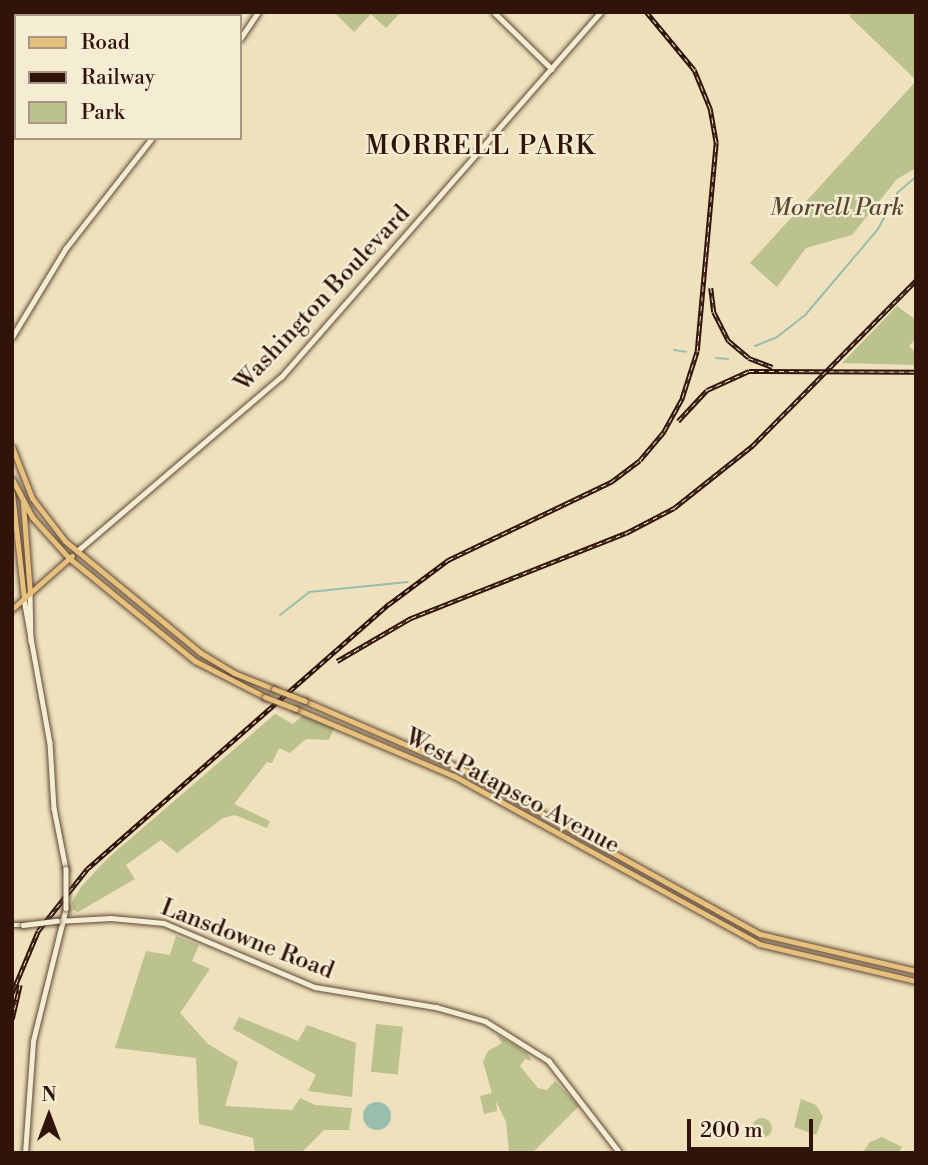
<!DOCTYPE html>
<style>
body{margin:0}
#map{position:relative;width:928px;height:1165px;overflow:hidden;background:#eee1bc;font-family:"Libre Bodoni",serif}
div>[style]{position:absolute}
.green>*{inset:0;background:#bbc28e;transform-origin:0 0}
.round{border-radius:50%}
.water>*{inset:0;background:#99beae}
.stream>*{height:2px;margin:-1px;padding:0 1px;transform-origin:1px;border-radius:1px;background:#99beae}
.roads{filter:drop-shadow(0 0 2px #604736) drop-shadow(0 0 2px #604736)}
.tertiary>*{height:4.5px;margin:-2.25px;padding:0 2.25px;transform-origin:2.25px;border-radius:2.25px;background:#f4ecd3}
.secondary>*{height:5px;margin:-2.5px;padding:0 2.5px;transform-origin:2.5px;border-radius:2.5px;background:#f4ecd3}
.primary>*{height:5px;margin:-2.5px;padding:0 2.5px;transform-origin:2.5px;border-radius:2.5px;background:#e7c07e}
.motorway>*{height:6px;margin:-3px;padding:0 3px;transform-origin:3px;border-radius:3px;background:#e7c07e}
.rail>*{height:4.5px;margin-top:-2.25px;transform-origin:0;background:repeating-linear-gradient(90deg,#f4ecd3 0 5px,#301409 0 10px);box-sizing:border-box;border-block:2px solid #301409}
.bridges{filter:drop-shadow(0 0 2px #604736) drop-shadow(0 0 2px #604736)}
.tertiary-bridge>*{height:4.5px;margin:-2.25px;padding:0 2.25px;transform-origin:2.25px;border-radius:2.25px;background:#f4ecd3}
.primary-bridge>*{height:5px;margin:-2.5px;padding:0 2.5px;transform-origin:2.5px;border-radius:2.5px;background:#e7c07e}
span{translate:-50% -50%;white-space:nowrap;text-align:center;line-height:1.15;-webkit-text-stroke:5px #f4ecd3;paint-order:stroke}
.park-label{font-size:24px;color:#5a4831;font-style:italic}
.street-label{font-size:24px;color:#301409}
.neighbourhood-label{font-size:26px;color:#301409;letter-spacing:2px}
.frame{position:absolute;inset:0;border:14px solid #301409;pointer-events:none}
.legend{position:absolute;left:14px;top:14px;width:228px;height:126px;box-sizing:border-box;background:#f4ecd3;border:2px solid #a69682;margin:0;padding:9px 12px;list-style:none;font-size:21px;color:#301409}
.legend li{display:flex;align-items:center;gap:14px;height:35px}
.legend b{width:35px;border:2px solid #a69682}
.north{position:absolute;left:14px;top:1081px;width:70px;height:70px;-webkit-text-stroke:5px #f4ecd3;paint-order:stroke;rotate:0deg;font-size:19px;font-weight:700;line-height:28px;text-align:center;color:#301409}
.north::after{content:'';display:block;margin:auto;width:24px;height:32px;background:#301409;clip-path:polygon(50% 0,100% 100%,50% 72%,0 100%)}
.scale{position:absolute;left:687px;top:1119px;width:126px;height:32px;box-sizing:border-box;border:4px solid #301409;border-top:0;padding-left:9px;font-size:21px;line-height:24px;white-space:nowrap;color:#301409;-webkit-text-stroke:5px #f4ecd3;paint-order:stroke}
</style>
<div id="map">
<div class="green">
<div style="clip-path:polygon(334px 12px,401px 12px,386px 28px,371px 14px,354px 32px)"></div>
<div style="clip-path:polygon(853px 12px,916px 12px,916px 80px,849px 16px)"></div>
<div style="clip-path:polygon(916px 81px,916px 168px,897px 179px,852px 235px,806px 248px,777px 287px,750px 263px)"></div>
<div style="clip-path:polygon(897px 306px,916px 320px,916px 339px,909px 346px,916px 353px,916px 365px,842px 363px)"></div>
<div style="clip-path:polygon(275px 714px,293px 724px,303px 715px,334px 728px,329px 740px,306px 739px,290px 753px,279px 748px,272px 763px,267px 762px,234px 804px,270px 821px,267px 828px,235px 815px,223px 818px,177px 853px,161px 840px,126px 865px,135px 879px,78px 912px,73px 910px,72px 902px,81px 887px,108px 858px)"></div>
<div style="clip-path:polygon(176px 936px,199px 945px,192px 961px,210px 969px,180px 1013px,208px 1044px,238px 1062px,225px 1106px,292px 1110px,300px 1098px,315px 1105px,352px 1108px,349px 1130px,324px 1130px,301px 1153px,255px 1153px,253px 1138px,199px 1124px,196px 1058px,115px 1048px,146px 951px,170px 955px)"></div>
<div style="clip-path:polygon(239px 1017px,298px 1041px,307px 1025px,356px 1043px,352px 1097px,308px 1091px,316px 1075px,233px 1029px)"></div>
<div style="left:376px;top:1024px;width:27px;height:48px;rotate:6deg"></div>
<div style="clip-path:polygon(496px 1034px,527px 1053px,532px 1061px,525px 1059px,520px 1066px,538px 1088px,547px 1090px,555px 1081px,579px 1106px,532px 1153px,509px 1152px,506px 1122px,496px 1101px,497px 1111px,484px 1114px,480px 1096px,492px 1093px,483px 1062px,488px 1051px,502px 1043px)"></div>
<div style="clip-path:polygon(801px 1099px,816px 1105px,823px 1117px,816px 1135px,794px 1127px)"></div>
<div class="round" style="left:752px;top:1118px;width:20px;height:20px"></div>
<div style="clip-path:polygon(882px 1137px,902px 1147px,898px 1153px,862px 1153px,870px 1142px)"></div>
</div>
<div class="water">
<div class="round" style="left:363px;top:1102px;width:28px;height:28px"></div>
</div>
<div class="stream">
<div style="left:755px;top:346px;width:24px;rotate:-22deg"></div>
<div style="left:777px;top:337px;width:37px;rotate:-38deg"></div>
<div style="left:806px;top:314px;width:111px;rotate:-49.7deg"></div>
<div style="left:878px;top:229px;width:42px;rotate:-61.6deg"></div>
<div style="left:898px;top:192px;width:23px;rotate:-40deg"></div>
<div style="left:674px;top:350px;width:12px;rotate:9deg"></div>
<div style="left:716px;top:358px;width:12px;rotate:5deg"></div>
<div style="left:280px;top:615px;width:37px;rotate:-38deg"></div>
<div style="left:309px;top:592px;width:99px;rotate:-5.8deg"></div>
</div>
<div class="roads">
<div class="tertiary">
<div style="left:494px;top:12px;width:81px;rotate:44.5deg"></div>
<div style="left:240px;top:39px;width:32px;rotate:-56deg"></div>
<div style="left:12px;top:337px;width:104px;rotate:-58.8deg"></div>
<div style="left:66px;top:248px;width:140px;rotate:-52deg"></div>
<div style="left:30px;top:594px;width:47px;rotate:88.8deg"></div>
<div style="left:24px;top:599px;width:146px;rotate:79.8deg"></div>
<div style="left:50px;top:743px;width:65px;rotate:86.5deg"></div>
<div style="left:54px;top:808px;width:62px;rotate:78.9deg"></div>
<div style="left:57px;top:921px;width:54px;rotate:-3.2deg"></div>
<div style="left:111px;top:918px;width:53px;rotate:5.4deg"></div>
<div style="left:164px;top:923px;width:164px;rotate:23deg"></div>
<div style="left:315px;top:987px;width:123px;rotate:9.4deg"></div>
<div style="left:436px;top:1007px;width:51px;rotate:15.9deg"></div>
<div style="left:485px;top:1021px;width:75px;rotate:32deg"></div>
<div style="left:549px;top:1061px;width:116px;rotate:52.3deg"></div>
<div style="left:12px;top:925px;width:11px"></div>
<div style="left:25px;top:1153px;width:112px;rotate:-85.9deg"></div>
<div style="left:33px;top:1041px;width:137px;rotate:-76.1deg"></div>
</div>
<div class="secondary">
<div style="left:77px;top:551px;width:268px;rotate:-40.5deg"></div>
<div style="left:281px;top:377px;width:485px;rotate:-48.8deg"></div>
</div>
<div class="primary">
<div style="left:12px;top:447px;width:55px;rotate:68.6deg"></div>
<div style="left:32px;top:498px;width:54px;rotate:52.5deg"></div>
<div style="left:65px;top:541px;width:176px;rotate:39.5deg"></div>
<div style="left:201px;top:653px;width:39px;rotate:31deg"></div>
<div style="left:234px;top:673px;width:43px;rotate:21.8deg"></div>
<div style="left:12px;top:479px;width:43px;rotate:62.2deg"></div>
<div style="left:32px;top:517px;width:55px;rotate:47.9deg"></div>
<div style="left:69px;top:558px;width:163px;rotate:39.3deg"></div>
<div style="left:195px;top:661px;width:79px;rotate:27.2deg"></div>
<div style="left:12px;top:493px;width:107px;rotate:83.5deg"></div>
<div style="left:23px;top:503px;width:91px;rotate:85.6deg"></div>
<div style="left:12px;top:609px;width:80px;rotate:-41.5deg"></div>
<div style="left:305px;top:701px;width:169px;rotate:23.4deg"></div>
<div style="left:460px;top:768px;width:343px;rotate:29deg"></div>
<div style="left:760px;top:934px;width:160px;rotate:13.3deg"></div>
<div style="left:296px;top:709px;width:172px;rotate:23deg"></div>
<div style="left:454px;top:776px;width:348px;rotate:28.8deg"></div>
<div style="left:759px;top:944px;width:161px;rotate:13.3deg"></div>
</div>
<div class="motorway">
<div style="left:22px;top:12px;width:4px;rotate:90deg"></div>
<div style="left:12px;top:25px;width:13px;rotate:-86deg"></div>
<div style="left:12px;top:49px;width:7px;rotate:-56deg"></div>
</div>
</div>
<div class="rail">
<div style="left:711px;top:288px;width:24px;rotate:83deg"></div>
<div style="left:714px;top:312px;width:33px;rotate:63deg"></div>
<div style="left:729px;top:341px;width:26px;rotate:40deg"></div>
<div style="left:749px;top:358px;width:25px;rotate:21deg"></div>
<div style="left:678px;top:421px;width:42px;rotate:-46.9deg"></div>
<div style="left:707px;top:390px;width:46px;rotate:-24.3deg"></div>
<div style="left:749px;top:371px;width:167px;rotate:0.3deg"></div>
<div style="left:337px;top:661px;width:86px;rotate:-30.2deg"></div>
<div style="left:411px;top:618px;width:231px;rotate:-21.6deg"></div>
<div style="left:626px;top:533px;width:54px;rotate:-27.5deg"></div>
<div style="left:674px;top:508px;width:100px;rotate:-38.5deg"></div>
<div style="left:752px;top:446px;width:233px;rotate:-45.3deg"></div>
<div style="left:12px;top:993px;width:67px;rotate:-67.2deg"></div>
<div style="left:38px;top:931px;width:79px;rotate:-51.7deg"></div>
<div style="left:87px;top:869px;width:402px;rotate:-41.3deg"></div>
<div style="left:389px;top:604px;width:74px;rotate:-36.7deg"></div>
<div style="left:448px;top:560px;width:181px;rotate:-25.6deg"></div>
<div style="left:611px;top:482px;width:36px;rotate:-37deg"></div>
<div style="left:640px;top:460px;width:38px;rotate:-50deg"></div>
<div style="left:664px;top:431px;width:38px;rotate:-61deg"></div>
<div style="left:682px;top:398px;width:49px;rotate:-72.3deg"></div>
<div style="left:697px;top:351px;width:209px;rotate:-84.8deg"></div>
<div style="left:716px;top:143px;width:35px;rotate:-100deg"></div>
<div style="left:710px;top:109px;width:42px;rotate:-112.3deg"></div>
<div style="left:694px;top:70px;width:75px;rotate:-129.6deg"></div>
<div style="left:12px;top:1019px;width:35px;rotate:-77deg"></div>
</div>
<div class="bridges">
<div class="tertiary-bridge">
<div style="left:66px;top:869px;width:39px;rotate:90deg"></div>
<div style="left:23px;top:925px;width:34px;rotate:-7deg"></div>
</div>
<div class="primary-bridge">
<div style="left:274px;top:689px;width:33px;rotate:21deg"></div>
<div style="left:265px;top:697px;width:33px;rotate:21deg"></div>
</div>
</div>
<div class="park-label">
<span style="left:837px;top:209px">Morrell Park</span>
</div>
<div class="street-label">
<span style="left:323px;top:299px;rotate:-47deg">Washington Boulevard</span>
<span style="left:512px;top:792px;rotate:28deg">West Patapsco Avenue</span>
<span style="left:247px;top:940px;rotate:21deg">Lansdowne Road</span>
</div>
<div class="neighbourhood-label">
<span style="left:481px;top:147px">MORRELL PARK</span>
</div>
<div class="frame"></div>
<ul class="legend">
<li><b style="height:9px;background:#e7c07e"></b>Road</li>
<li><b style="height:9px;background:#301409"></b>Railway</li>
<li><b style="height:19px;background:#bbc28e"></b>Park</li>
</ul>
<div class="north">N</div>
<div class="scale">200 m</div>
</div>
